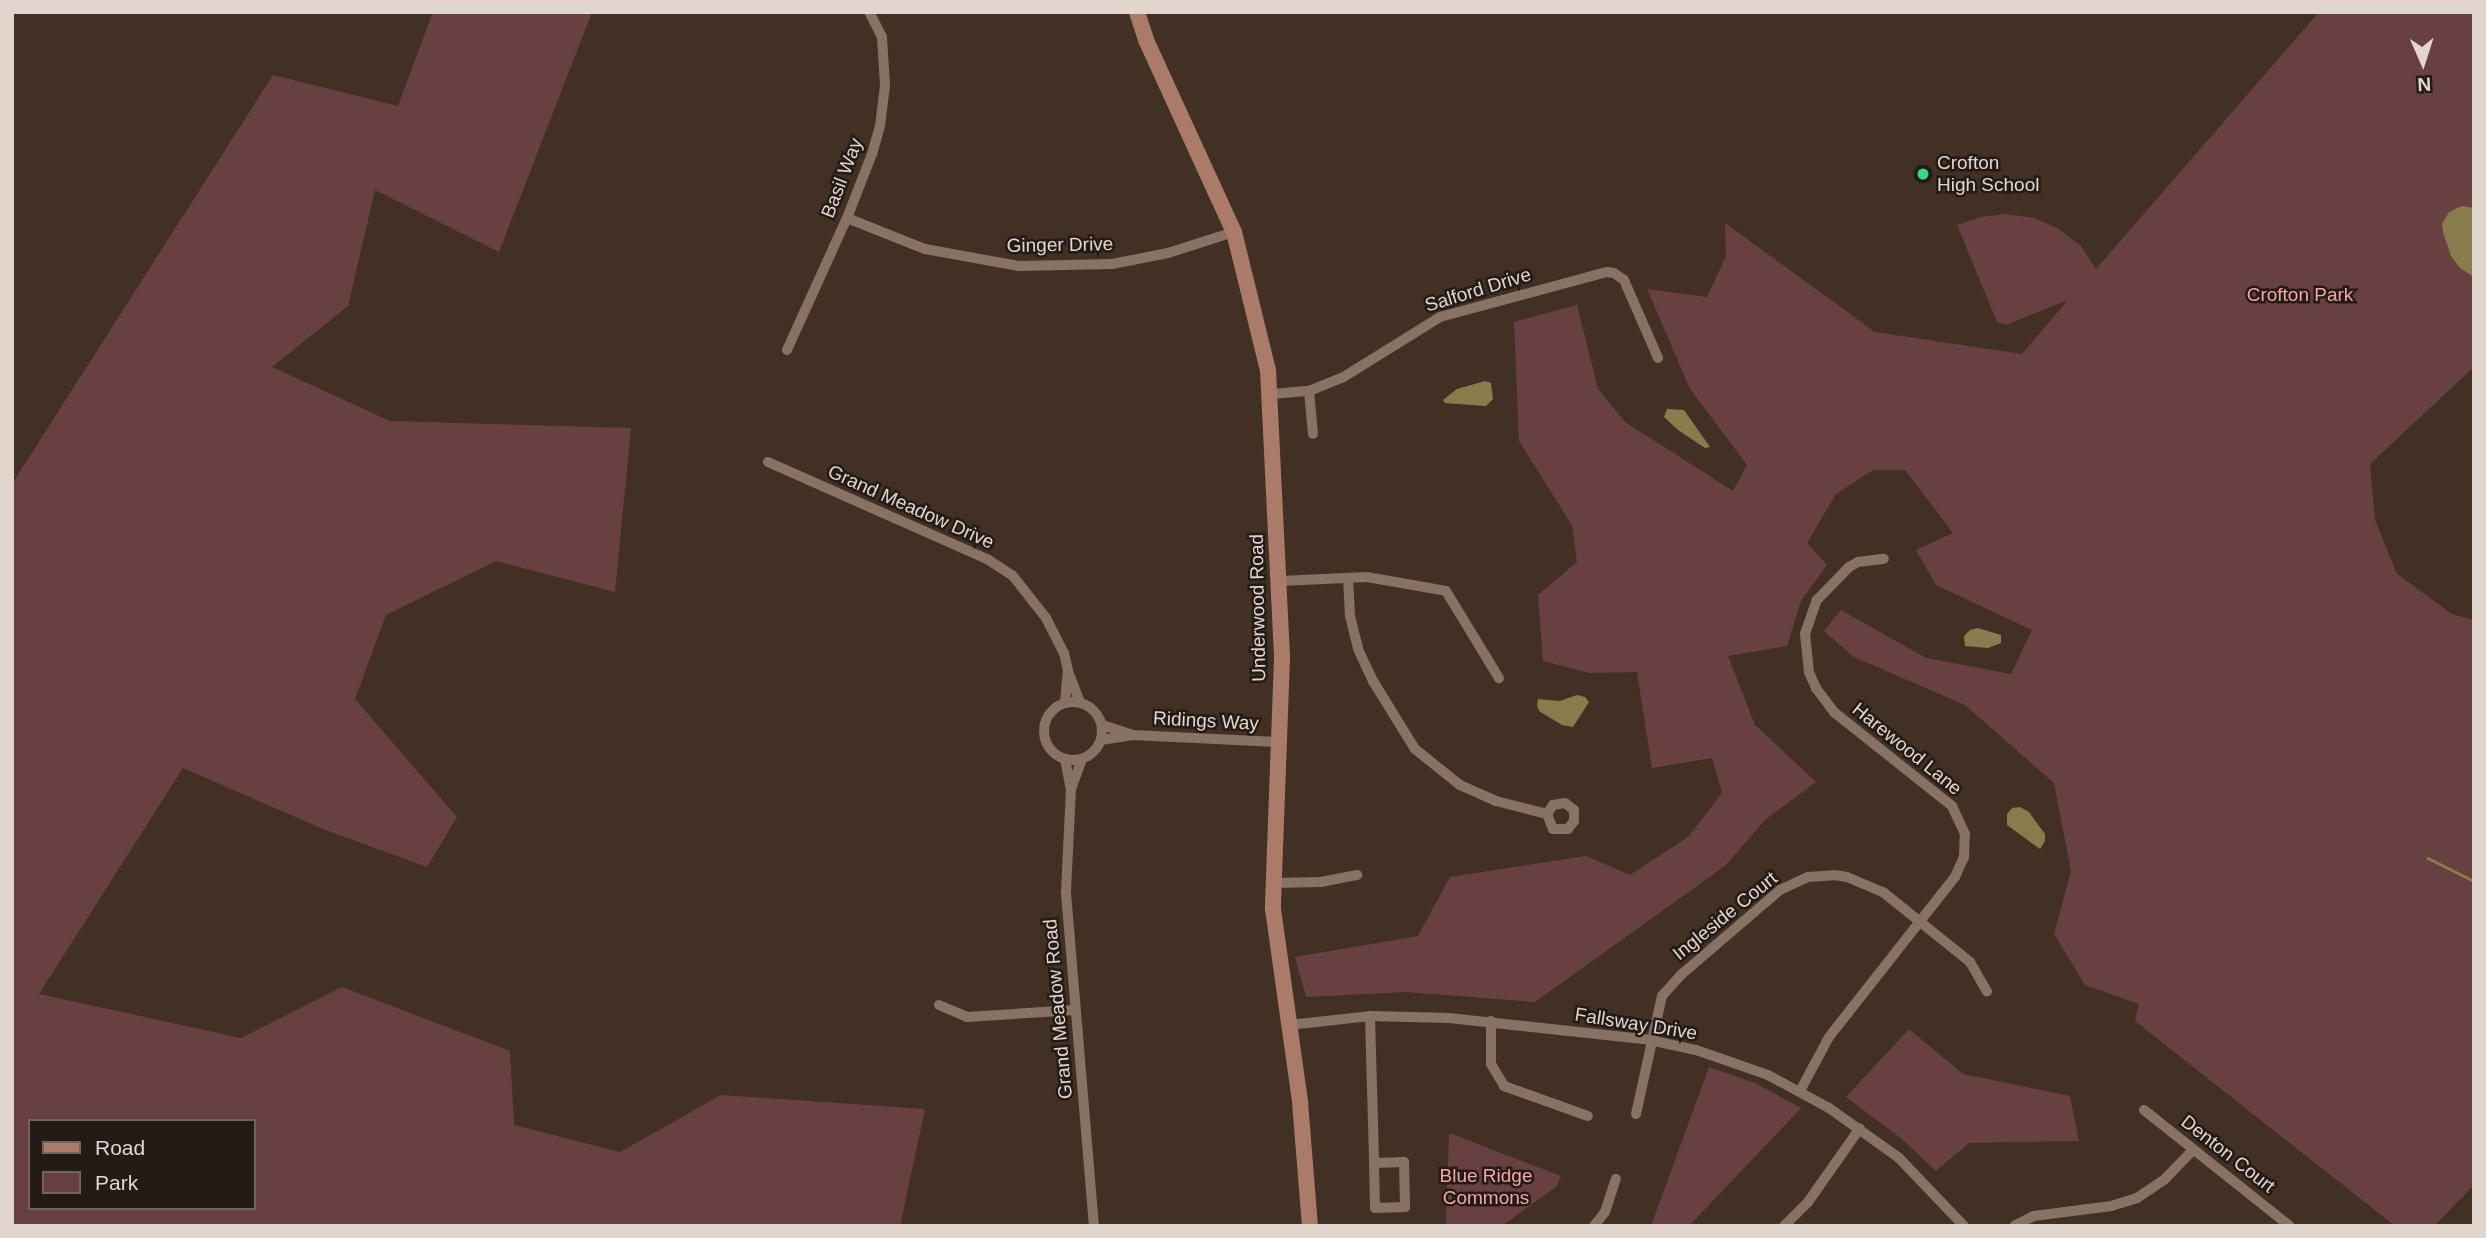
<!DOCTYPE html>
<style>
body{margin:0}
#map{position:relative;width:2486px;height:1238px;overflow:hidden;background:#433024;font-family:Helvetica,sans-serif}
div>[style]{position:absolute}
.green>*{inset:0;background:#684042}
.water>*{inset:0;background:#897c4c}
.stream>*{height:2.5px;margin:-1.25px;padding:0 1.25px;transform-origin:1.25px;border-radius:1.25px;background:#897c4c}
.street>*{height:10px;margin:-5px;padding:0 5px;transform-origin:5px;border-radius:5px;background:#877264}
.street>.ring{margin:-5px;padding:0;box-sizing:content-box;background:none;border:10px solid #877264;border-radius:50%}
.secondary>*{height:16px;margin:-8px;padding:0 8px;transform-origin:8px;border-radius:8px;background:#a97b68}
.dots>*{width:19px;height:19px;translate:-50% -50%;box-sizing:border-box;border:4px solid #231b15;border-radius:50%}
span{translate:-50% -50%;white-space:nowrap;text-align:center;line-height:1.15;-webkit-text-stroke:5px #231b15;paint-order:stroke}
.poi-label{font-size:19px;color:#e1d5cd}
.left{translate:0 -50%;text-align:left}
.street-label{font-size:19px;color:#e1d5cd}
.park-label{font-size:19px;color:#f7a4a7}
.frame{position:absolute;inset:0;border:14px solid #e1d5cd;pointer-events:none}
.legend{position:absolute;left:28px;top:1119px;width:228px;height:91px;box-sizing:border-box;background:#231b15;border:2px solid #6f655f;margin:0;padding:9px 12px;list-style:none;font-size:21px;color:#e1d5cd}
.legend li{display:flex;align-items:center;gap:14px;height:35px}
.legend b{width:35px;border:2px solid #6f655f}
.north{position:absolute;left:2388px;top:28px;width:70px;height:70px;-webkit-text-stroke:5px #231b15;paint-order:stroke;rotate:177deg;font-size:19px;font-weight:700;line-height:28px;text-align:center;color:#e1d5cd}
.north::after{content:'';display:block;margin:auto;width:24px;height:32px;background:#e1d5cd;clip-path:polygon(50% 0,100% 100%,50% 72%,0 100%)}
</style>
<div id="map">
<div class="green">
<div style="clip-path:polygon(evenodd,433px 12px,592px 12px,499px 252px,375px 190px,348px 306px,272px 367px,390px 421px,631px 428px,615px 592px,496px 561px,386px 615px,355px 699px,457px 817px,427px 867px,323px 829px,183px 768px,39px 994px,241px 1038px,342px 987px,510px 1051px,514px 1125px,620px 1152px,721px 1095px,925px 1109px,900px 1226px,12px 1226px,12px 484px,273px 75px,398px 106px,433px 12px,30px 1121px,254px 1121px,254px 1208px,30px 1208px,30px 1121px)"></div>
<div style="clip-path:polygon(2319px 12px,2474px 12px,2474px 367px,2370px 464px,2375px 520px,2397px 574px,2452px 614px,2474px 620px,2474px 1185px,2434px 1226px,2395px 1226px,2135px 1021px,2139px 1004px,2085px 985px,2054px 934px,2071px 871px,2054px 783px,1965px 705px,1854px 657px,1824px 631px,1841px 610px,1926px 658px,2011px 674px,2032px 630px,1936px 585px,1916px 550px,1953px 533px,1905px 470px,1873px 470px,1836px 494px,1807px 543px,1827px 565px,1801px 601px,1787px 646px,1728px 656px,1755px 725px,1816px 782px,1765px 820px,1726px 865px,1535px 1002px,1406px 992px,1306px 997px,1295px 957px,1418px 936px,1450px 877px,1586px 856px,1630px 875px,1688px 837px,1722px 793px,1712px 758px,1652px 768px,1637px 672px,1589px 673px,1543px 661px,1538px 595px,1577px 562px,1572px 525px,1519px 441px,1514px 322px,1577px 305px,1598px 389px,1625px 422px,1733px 491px,1747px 465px,1690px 389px,1647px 289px,1707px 297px,1726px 256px,1725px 223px,1875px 332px,2022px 354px,2068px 300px,2006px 325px,1997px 322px,1957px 225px,1981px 217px,2006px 214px,2034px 218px,2057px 228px,2081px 246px,2096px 269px)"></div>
<div style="clip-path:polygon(1909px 1029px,1963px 1074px,2070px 1096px,2079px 1141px,1969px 1143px,1936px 1171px,1901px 1138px,1846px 1097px)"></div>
<div style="clip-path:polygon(1709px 1067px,1755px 1083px,1801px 1108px,1689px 1226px,1651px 1226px)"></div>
<div style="clip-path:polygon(1449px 1133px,1561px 1176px,1557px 1186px,1502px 1226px,1446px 1226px)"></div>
</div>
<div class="water">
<div style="clip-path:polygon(2462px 206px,2474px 208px,2474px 277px,2460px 268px,2451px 256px,2443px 232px,2442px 224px,2449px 212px)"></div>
<div style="clip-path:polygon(1485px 381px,1491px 383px,1493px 399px,1486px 406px,1445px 403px,1443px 400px,1457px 389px)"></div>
<div style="clip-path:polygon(1667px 409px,1684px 410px,1710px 447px,1705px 448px,1678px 430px,1664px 417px)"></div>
<div style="clip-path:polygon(1978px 628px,2001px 635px,2001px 643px,1988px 648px,1965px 646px,1964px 636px,1970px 630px)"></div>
<div style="clip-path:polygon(1577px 695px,1585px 697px,1589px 702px,1573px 727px,1562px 725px,1539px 711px,1537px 705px,1538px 699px,1560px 701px)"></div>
<div style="clip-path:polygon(2020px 807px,2029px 812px,2045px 834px,2045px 841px,2040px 849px,2007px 825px,2007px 814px,2012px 808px)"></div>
</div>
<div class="stream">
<div style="left:2428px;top:858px;width:51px;rotate:26.6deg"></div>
</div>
<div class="street">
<div style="left:847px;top:218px;width:84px;rotate:21.7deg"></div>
<div style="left:925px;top:249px;width:96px;rotate:10.3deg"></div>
<div style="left:1019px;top:266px;width:93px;rotate:-1.2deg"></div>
<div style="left:1112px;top:264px;width:57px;rotate:-11.1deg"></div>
<div style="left:1168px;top:253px;width:69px;rotate:-17.7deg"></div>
<div style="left:787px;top:350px;width:145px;rotate:-65.6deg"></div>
<div style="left:847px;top:218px;width:69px;rotate:-68.7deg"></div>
<div style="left:872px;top:154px;width:29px;rotate:-74deg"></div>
<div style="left:880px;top:126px;width:41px;rotate:-83deg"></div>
<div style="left:885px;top:85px;width:48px;rotate:-93.6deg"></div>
<div style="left:882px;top:37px;width:28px;rotate:-117deg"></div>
<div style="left:1309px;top:391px;width:43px;rotate:84.7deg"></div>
<div style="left:1272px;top:394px;width:37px;rotate:-5deg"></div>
<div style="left:1309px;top:391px;width:35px;rotate:-22deg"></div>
<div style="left:1342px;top:378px;width:115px;rotate:-31.9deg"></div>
<div style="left:1440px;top:317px;width:173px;rotate:-15.1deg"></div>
<div style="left:1607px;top:272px;width:7px;rotate:8deg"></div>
<div style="left:1614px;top:273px;width:12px;rotate:35deg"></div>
<div style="left:1624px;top:280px;width:85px;rotate:66.4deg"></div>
<div style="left:768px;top:462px;width:240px;rotate:23.9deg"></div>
<div style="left:987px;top:559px;width:31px;rotate:33deg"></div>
<div style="left:1013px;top:576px;width:53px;rotate:51.8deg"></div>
<div style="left:1046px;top:618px;width:39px;rotate:63deg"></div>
<div style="left:1064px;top:653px;width:18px;rotate:77deg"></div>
<div style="left:1348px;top:578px;width:38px;rotate:87deg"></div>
<div style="left:1350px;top:616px;width:34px;rotate:76deg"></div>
<div style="left:1358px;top:649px;width:35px;rotate:65deg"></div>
<div style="left:1373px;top:681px;width:80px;rotate:58.3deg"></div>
<div style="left:1415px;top:749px;width:58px;rotate:38.7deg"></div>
<div style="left:1460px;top:785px;width:39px;rotate:24deg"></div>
<div style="left:1496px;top:801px;width:53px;rotate:14.3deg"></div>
<div style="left:1547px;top:814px;width:16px;rotate:68deg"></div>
<div style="left:1553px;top:829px;width:15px"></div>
<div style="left:1568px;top:829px;width:10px;rotate:-53deg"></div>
<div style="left:1574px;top:821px;width:11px;rotate:-90deg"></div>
<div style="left:1574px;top:810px;width:11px;rotate:-142deg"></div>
<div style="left:1565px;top:803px;width:12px;rotate:171deg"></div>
<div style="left:1553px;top:805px;width:11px;rotate:124deg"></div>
<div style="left:1280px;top:581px;width:87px;rotate:-2.6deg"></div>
<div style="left:1367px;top:577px;width:80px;rotate:10deg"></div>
<div style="left:1446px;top:591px;width:102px;rotate:58.7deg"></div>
<div class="ring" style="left:1044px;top:702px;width:48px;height:48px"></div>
<div style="left:1065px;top:703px;width:32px;rotate:-85deg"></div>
<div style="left:1068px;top:671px;width:34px;rotate:69deg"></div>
<div style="left:1133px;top:735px;width:145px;rotate:2.8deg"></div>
<div style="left:1101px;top:740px;width:32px;rotate:-9deg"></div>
<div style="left:1133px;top:735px;width:33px;rotate:-162deg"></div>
<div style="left:1065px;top:759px;width:31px;rotate:79deg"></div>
<div style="left:1071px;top:789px;width:32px;rotate:-70deg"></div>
<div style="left:1071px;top:789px;width:104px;rotate:92.8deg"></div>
<div style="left:1066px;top:893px;width:334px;rotate:85.2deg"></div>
<div style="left:1273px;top:883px;width:48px;rotate:-1.2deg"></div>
<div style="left:1321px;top:882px;width:37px;rotate:-11deg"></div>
<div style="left:939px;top:1005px;width:30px;rotate:23deg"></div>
<div style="left:967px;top:1017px;width:107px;rotate:-3.7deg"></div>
<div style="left:1370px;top:1016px;width:147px;rotate:88.4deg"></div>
<div style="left:1374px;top:1163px;width:30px;rotate:-2deg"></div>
<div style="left:1404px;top:1162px;width:45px;rotate:88.7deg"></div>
<div style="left:1405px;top:1207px;width:30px;rotate:178deg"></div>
<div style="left:1375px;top:1208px;width:45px;rotate:-91.3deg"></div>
<div style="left:1491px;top:1021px;width:43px;rotate:90deg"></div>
<div style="left:1491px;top:1064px;width:26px;rotate:59deg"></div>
<div style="left:1504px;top:1086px;width:89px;rotate:19.7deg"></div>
<div style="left:1289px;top:1025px;width:81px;rotate:-6.3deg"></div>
<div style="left:1370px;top:1016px;width:79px;rotate:1.5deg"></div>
<div style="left:1449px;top:1018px;width:202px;rotate:6.2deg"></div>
<div style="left:1650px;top:1040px;width:47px;rotate:12.3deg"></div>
<div style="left:1696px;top:1050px;width:76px;rotate:19.1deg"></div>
<div style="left:1768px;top:1075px;width:69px;rotate:28.4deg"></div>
<div style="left:1829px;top:1108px;width:86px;rotate:35.5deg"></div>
<div style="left:1899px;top:1158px;width:94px;rotate:46.3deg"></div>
<div style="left:1800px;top:1091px;width:61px;rotate:-61.8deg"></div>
<div style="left:1829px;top:1037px;width:204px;rotate:-51.8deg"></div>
<div style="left:1955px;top:877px;width:22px;rotate:-66deg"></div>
<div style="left:1964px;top:857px;width:23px;rotate:-88deg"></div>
<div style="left:1965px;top:834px;width:31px;rotate:-115deg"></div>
<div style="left:1952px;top:806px;width:151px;rotate:-141.5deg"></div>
<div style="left:1834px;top:712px;width:30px;rotate:-127deg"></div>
<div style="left:1816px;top:688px;width:17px;rotate:-114deg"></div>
<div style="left:1809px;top:672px;width:38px;rotate:-96deg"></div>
<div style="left:1805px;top:634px;width:36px;rotate:-71deg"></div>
<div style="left:1817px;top:600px;width:46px;rotate:-45.9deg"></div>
<div style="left:1849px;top:567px;width:10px;rotate:-29deg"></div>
<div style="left:1858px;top:562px;width:26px;rotate:-7deg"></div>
<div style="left:2144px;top:1110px;width:186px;rotate:38.5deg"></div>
<div style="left:1636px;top:1114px;width:121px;rotate:-77.6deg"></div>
<div style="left:1662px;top:996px;width:30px;rotate:-48deg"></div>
<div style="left:1682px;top:974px;width:129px;rotate:-40.6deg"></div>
<div style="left:1780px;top:890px;width:31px;rotate:-25deg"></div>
<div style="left:1808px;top:877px;width:26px;rotate:-4deg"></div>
<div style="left:1834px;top:875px;width:13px;rotate:9deg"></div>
<div style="left:1847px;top:877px;width:39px;rotate:23deg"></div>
<div style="left:1883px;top:892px;width:112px;rotate:38.8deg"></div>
<div style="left:1970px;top:962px;width:34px;rotate:60deg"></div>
<div style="left:1594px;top:1226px;width:18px;rotate:-52deg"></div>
<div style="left:1605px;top:1212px;width:35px;rotate:-72deg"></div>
<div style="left:1784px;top:1226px;width:34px;rotate:-45deg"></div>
<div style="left:1808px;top:1202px;width:90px;rotate:-54.9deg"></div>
<div style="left:2014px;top:1226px;width:22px;rotate:-27deg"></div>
<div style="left:2034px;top:1216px;width:78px;rotate:-7.4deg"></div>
<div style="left:2111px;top:1206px;width:27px;rotate:-17deg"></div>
<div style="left:2137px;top:1198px;width:32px;rotate:-34deg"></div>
<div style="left:2164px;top:1180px;width:42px;rotate:-46deg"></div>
</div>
<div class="secondary">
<div style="left:1137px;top:12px;width:29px;rotate:72deg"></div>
<div style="left:1146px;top:40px;width:211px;rotate:65.4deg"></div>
<div style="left:1234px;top:232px;width:142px;rotate:76.2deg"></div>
<div style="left:1268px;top:370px;width:288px;rotate:87.2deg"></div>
<div style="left:1282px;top:658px;width:251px;rotate:92.1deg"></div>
<div style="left:1273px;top:909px;width:195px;rotate:82deg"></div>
<div style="left:1300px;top:1102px;width:124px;rotate:85.4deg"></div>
</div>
<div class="dots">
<div style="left:1923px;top:174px;background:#38d880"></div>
</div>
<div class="poi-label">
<span class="left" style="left:1937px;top:174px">Crofton<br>High School</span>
</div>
<div class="street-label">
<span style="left:842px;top:178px;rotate:-69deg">Basil Way</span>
<span style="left:1060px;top:245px;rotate:-1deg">Ginger Drive</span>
<span style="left:1478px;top:290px;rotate:-17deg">Salford Drive</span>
<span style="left:911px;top:507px;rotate:24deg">Grand Meadow Drive</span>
<span style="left:1258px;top:608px;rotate:-91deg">Underwood Road</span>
<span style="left:1206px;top:721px;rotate:3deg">Ridings Way</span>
<span style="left:1907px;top:749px;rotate:39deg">Harewood Lane</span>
<span style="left:1725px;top:916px;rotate:-39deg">Ingleside Court</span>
<span style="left:1058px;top:1009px;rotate:-95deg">Grand Meadow Road</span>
<span style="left:1636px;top:1024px;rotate:9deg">Fallsway Drive</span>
<span style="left:2228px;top:1154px;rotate:38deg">Denton Court</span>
</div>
<div class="park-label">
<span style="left:2300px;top:295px">Crofton Park</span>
<span style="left:1486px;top:1187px">Blue Ridge<br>Commons</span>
</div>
<div class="frame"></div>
<ul class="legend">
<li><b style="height:9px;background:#a97b68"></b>Road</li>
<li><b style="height:19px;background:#684042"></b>Park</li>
</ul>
<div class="north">N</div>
</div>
